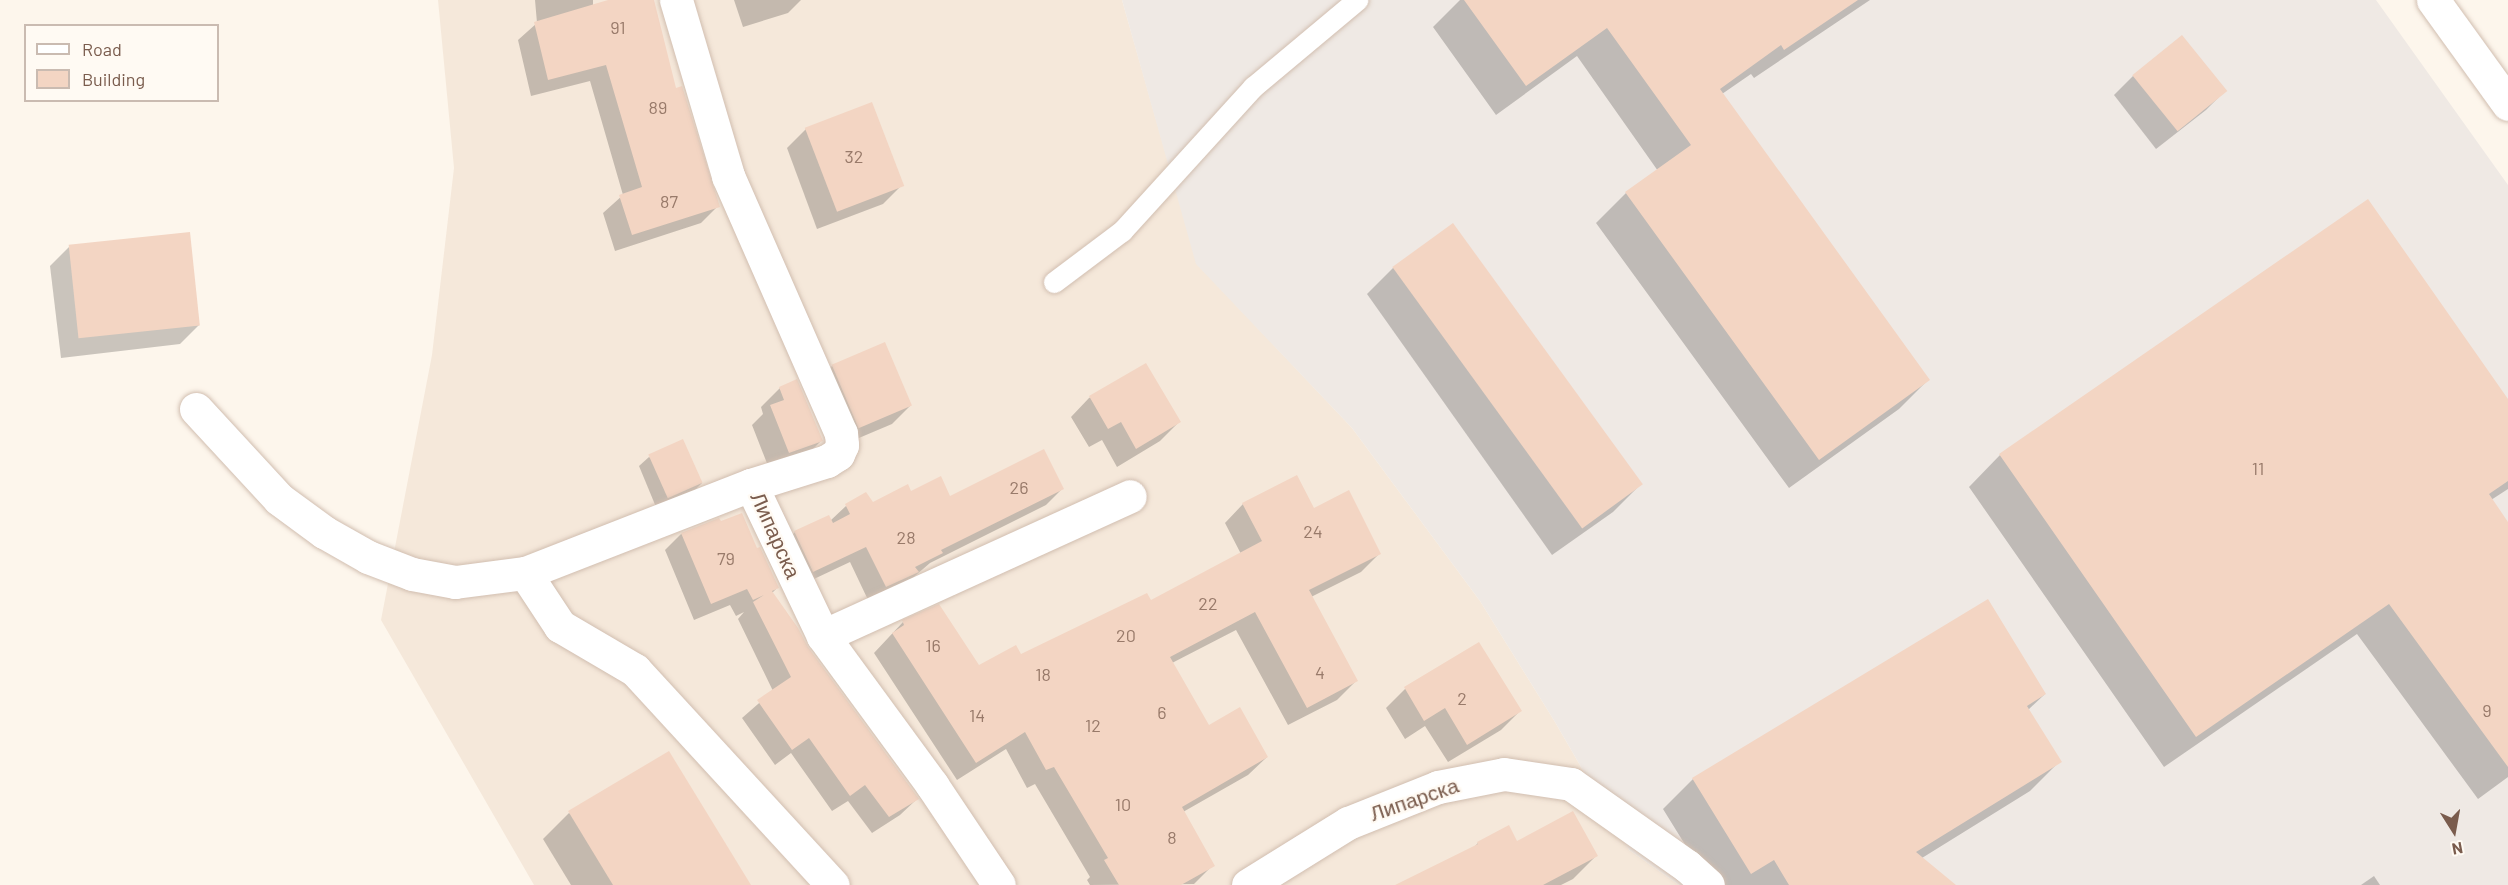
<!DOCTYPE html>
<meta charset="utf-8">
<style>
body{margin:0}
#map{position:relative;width:2508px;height:885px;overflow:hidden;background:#fdf6ec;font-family:Barlow,sans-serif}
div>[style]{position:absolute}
.residential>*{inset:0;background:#f5e8da}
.industrial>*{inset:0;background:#efe9e4}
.shadow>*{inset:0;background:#0003}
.building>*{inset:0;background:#f3d5c3;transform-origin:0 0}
.roads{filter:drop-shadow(0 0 2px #d1beb0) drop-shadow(0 0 2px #d1beb0)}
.service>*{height:21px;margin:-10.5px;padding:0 10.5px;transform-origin:10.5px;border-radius:10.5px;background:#fff}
.minor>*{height:33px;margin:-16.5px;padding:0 16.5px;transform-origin:16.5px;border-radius:16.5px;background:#fff}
.secondary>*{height:33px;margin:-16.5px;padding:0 16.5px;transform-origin:16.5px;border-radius:16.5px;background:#fff}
span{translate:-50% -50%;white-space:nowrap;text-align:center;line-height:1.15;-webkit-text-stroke:4.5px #fffaf3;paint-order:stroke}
.number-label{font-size:18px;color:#987a6a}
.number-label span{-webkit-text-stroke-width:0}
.street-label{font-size:21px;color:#7a5c4d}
.legend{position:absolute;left:24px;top:24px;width:195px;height:78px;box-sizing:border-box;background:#fffaf3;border:2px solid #cabbb1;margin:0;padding:8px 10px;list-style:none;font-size:18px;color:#7a5c4d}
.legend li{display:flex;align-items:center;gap:12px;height:30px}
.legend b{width:30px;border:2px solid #cabbb1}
.north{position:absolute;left:2424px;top:801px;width:60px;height:60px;-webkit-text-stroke:4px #fffaf3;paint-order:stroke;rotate:169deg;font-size:16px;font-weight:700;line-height:24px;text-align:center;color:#7a5c4d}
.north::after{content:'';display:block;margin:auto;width:21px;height:27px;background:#7a5c4d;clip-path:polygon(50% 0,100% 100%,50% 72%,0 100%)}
</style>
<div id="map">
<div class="residential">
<div style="clip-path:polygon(438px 0,1122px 0,1197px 264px,1352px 428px,1480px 601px,1555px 722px,1629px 850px,1679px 885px,534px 885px,381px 620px,432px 355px,454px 168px)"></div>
</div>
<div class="industrial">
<div style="clip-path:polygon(1122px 0,2376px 0,2508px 185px,2508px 885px,1679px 885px,1629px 850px,1555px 722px,1480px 601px,1352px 428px,1196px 264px)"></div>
</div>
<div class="shadow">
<div style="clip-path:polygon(535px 0,593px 0,593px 5px,614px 0,652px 0,675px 90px,718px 206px,701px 223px,615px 251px,603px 213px,623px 195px,590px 81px,531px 96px,518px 40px,537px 23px)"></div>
<div style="clip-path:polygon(734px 0,801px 0,788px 13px,743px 27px)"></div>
<div style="clip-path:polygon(1460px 0,1870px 0,1754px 78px,1751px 74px,1722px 94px,1928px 380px,1899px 409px,1789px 488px,1596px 223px,1626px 193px,1658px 171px,1577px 56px,1496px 115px,1433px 27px)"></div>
<div style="clip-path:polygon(2182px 37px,2225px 91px,2206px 110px,2156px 149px,2114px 95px,2133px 76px)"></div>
<div style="clip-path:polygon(806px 129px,902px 185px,883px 204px,817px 229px,787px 148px)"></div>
<div style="clip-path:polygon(1453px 225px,1639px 486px,1613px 512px,1552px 555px,1367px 294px,1393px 268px)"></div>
<div style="clip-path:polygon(69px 247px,199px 325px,180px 344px,61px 358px,50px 266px)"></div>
<div style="clip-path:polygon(1146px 365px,1179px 422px,1160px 441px,1117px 467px,1102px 440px,1089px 447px,1071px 417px,1089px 398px)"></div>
<div style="clip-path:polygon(832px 366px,911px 405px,892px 424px,840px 446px,813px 385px)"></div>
<div style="clip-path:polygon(780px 388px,821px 441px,802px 460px,770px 471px,752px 425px,763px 414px,761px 407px)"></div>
<div style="clip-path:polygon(2508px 402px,2508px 489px,2491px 500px,2508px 592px,2508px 777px,2478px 799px,2357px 634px,2164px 767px,1969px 487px,2000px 455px)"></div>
<div style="clip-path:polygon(649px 457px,702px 483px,692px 493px,656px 507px,639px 466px)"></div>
<div style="clip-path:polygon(1062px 489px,1046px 505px,930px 563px,901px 588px,869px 602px,850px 562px,797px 587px,779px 549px,795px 532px,830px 521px,846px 506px,866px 494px,873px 504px,910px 493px,950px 498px)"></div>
<div style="clip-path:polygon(1243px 504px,1313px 510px,1380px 553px,1361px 572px,1311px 597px,1356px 681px,1337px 700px,1288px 725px,1236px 630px,1172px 663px,1208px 727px,1267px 757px,1248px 775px,1183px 812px,1213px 865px,1194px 884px,1090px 885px,1087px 880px,1090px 877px,1035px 784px,1027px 788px,1006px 749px,957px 780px,874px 653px,903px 622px,979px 667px,1021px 656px,1150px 602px,1241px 554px,1225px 523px)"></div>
<div style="clip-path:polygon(681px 534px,756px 550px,777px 588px,772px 593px,807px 648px,917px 799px,900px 815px,872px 833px,848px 801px,832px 811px,791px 753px,775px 765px,742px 718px,773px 691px,738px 619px,744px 612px,736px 616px,730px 605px,694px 620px,665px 550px)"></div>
<div style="clip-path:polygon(1479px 644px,1520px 711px,1501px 730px,1448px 762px,1425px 726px,1405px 739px,1386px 708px,1405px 689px)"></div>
<div style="clip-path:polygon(2045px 694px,2028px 710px,2060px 761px,2030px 791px,1922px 858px,1953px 885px,1710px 885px,1663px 809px,1693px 779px)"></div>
<div style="clip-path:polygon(569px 813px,749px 885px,571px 885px,543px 839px)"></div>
<div style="clip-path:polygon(1478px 843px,1517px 843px,1596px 856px,1573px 879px,1561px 885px,1398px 885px,1472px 849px)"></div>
<div style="clip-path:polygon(2374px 876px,2380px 885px,2361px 885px)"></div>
</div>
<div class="building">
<div style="clip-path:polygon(608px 0,654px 0,676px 88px,682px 86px,720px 207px,632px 235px,619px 195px,642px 187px,606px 65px,548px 80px,534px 22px)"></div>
<div style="clip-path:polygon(1464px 0,1858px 0,1784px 50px,1781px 45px,1720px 89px,1930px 380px,1819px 460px,1625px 192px,1691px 145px,1607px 28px,1526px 86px)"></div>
<div style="left:2182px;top:35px;width:72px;height:64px;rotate:51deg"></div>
<div style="left:872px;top:102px;width:90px;height:72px;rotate:69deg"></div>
<div style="clip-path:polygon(2368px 199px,2508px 399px,2508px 481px,2489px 494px,2508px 522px,2508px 767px,2389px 604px,2196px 737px,1999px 454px)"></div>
<div style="left:1453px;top:223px;width:323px;height:75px;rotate:54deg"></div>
<div style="left:190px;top:232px;width:94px;height:122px;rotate:84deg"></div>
<div style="left:885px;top:342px;width:69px;height:58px;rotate:67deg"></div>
<div style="clip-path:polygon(1146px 363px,1181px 422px,1136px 449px,1121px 422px,1108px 429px,1089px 396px)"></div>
<div style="clip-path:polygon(797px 379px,823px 441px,789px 453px,770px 405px,784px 400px,779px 387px)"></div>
<div style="left:683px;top:439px;width:48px;height:38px;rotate:66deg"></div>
<div style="clip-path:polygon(1044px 449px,1064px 489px,941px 550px,943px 553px,915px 567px,919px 572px,886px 587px,866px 547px,813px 572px,794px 531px,829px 515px,833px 523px,850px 514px,845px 504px,866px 492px,873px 502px,908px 484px,911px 491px,941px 476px,950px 496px)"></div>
<div style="clip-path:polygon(1297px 475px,1314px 508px,1349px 490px,1381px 554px,1309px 590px,1358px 681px,1307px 708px,1255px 612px,1170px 657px,1209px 725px,1240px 707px,1268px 757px,1182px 807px,1215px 866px,1181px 885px,1119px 885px,1104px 860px,1108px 858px,1054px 767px,1046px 770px,1025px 732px,976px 763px,892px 633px,904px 625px,902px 620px,939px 604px,979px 665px,1016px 645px,1021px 654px,1147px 593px,1151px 600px,1262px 541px,1242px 503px)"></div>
<div style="clip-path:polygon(742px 513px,757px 548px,760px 547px,779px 588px,772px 591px,798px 628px,808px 647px,919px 799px,889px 817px,865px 785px,850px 796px,809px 738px,792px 750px,757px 700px,791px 677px,753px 602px,764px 595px,753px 600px,747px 589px,711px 604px,681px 533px,719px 518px,721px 521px)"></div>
<div style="clip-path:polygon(1988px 599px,2046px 694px,2027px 706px,2062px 762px,1916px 852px,1956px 885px,1789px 885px,1774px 860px,1751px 874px,1692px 778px)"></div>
<div style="clip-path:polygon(1479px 642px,1522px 711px,1467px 745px,1445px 708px,1424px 721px,1404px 687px)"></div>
<div style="clip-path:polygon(669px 751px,751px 885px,613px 885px,568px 811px)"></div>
<div style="clip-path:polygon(1573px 811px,1598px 856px,1543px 885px,1395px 885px,1478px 844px,1477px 842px,1509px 825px,1517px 841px)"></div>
</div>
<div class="roads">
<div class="service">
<div style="left:1054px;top:282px;width:85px;rotate:-36.9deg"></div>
<div style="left:1122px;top:231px;width:195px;rotate:-47.7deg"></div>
<div style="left:1253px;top:87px;width:136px;rotate:-39.9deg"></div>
</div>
<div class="minor">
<div style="left:676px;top:0;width:184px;rotate:73.5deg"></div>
<div style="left:728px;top:176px;width:281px;rotate:66.3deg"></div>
<div style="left:841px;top:433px;width:12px;rotate:85deg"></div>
<div style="left:842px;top:445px;width:10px;rotate:114deg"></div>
<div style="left:838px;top:454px;width:13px;rotate:148deg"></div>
<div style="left:827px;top:461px;width:80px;rotate:162.5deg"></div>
<div style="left:751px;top:485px;width:167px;rotate:64.5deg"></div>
<div style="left:823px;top:636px;width:185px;rotate:53.8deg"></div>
<div style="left:932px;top:785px;width:120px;rotate:56.2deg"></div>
<div style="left:196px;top:409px;width:122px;rotate:47.3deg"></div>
<div style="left:279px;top:499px;width:56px;rotate:36.3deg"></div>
<div style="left:324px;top:532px;width:51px;rotate:29.6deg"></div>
<div style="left:368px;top:557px;width:47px;rotate:21.1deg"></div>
<div style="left:412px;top:574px;width:44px;rotate:10.5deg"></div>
<div style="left:455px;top:582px;width:71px;rotate:-7.3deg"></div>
<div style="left:525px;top:573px;width:243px;rotate:-21.3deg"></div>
<div style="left:525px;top:573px;width:64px;rotate:56.6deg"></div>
<div style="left:560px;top:626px;width:87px;rotate:30.4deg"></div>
<div style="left:635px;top:670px;width:292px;rotate:47.4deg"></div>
<div style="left:823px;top:636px;width:337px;rotate:-24.5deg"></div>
<div style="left:1248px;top:885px;width:118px;rotate:-31.8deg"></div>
<div style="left:1348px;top:823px;width:97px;rotate:-21.8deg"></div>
<div style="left:1438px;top:787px;width:67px;rotate:-11.1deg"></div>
<div style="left:1504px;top:774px;width:68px;rotate:8.5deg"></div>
<div style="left:1571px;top:784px;width:142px;rotate:35.3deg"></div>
<div style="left:1687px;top:866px;width:28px;rotate:42deg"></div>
</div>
<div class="secondary">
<div style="left:2433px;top:0;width:128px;rotate:54.2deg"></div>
</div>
</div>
<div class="number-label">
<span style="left:618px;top:27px">91</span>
<span style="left:658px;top:107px">89</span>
<span style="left:854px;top:156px">32</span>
<span style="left:669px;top:201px">87</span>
<span style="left:2258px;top:468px">11</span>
<span style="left:1019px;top:487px">26</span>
<span style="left:1313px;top:531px">24</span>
<span style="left:906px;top:537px">28</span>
<span style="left:726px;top:558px">79</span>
<span style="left:1208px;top:603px">22</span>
<span style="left:1126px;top:635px">20</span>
<span style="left:933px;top:645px">16</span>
<span style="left:1320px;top:672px">4</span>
<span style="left:1043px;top:674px">18</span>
<span style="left:1462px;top:698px">2</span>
<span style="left:2487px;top:710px">9</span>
<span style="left:1162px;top:712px">6</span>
<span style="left:977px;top:715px">14</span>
<span style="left:1093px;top:725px">12</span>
<span style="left:1123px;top:804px">10</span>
<span style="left:1172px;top:837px">8</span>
</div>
<div class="street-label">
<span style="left:776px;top:535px;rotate:66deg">Липарска</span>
<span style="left:1414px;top:799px;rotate:-19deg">Липарска</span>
</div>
<ul class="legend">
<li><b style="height:8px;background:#fff"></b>Road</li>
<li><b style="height:16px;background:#f3d5c3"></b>Building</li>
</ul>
<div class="north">N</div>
</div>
